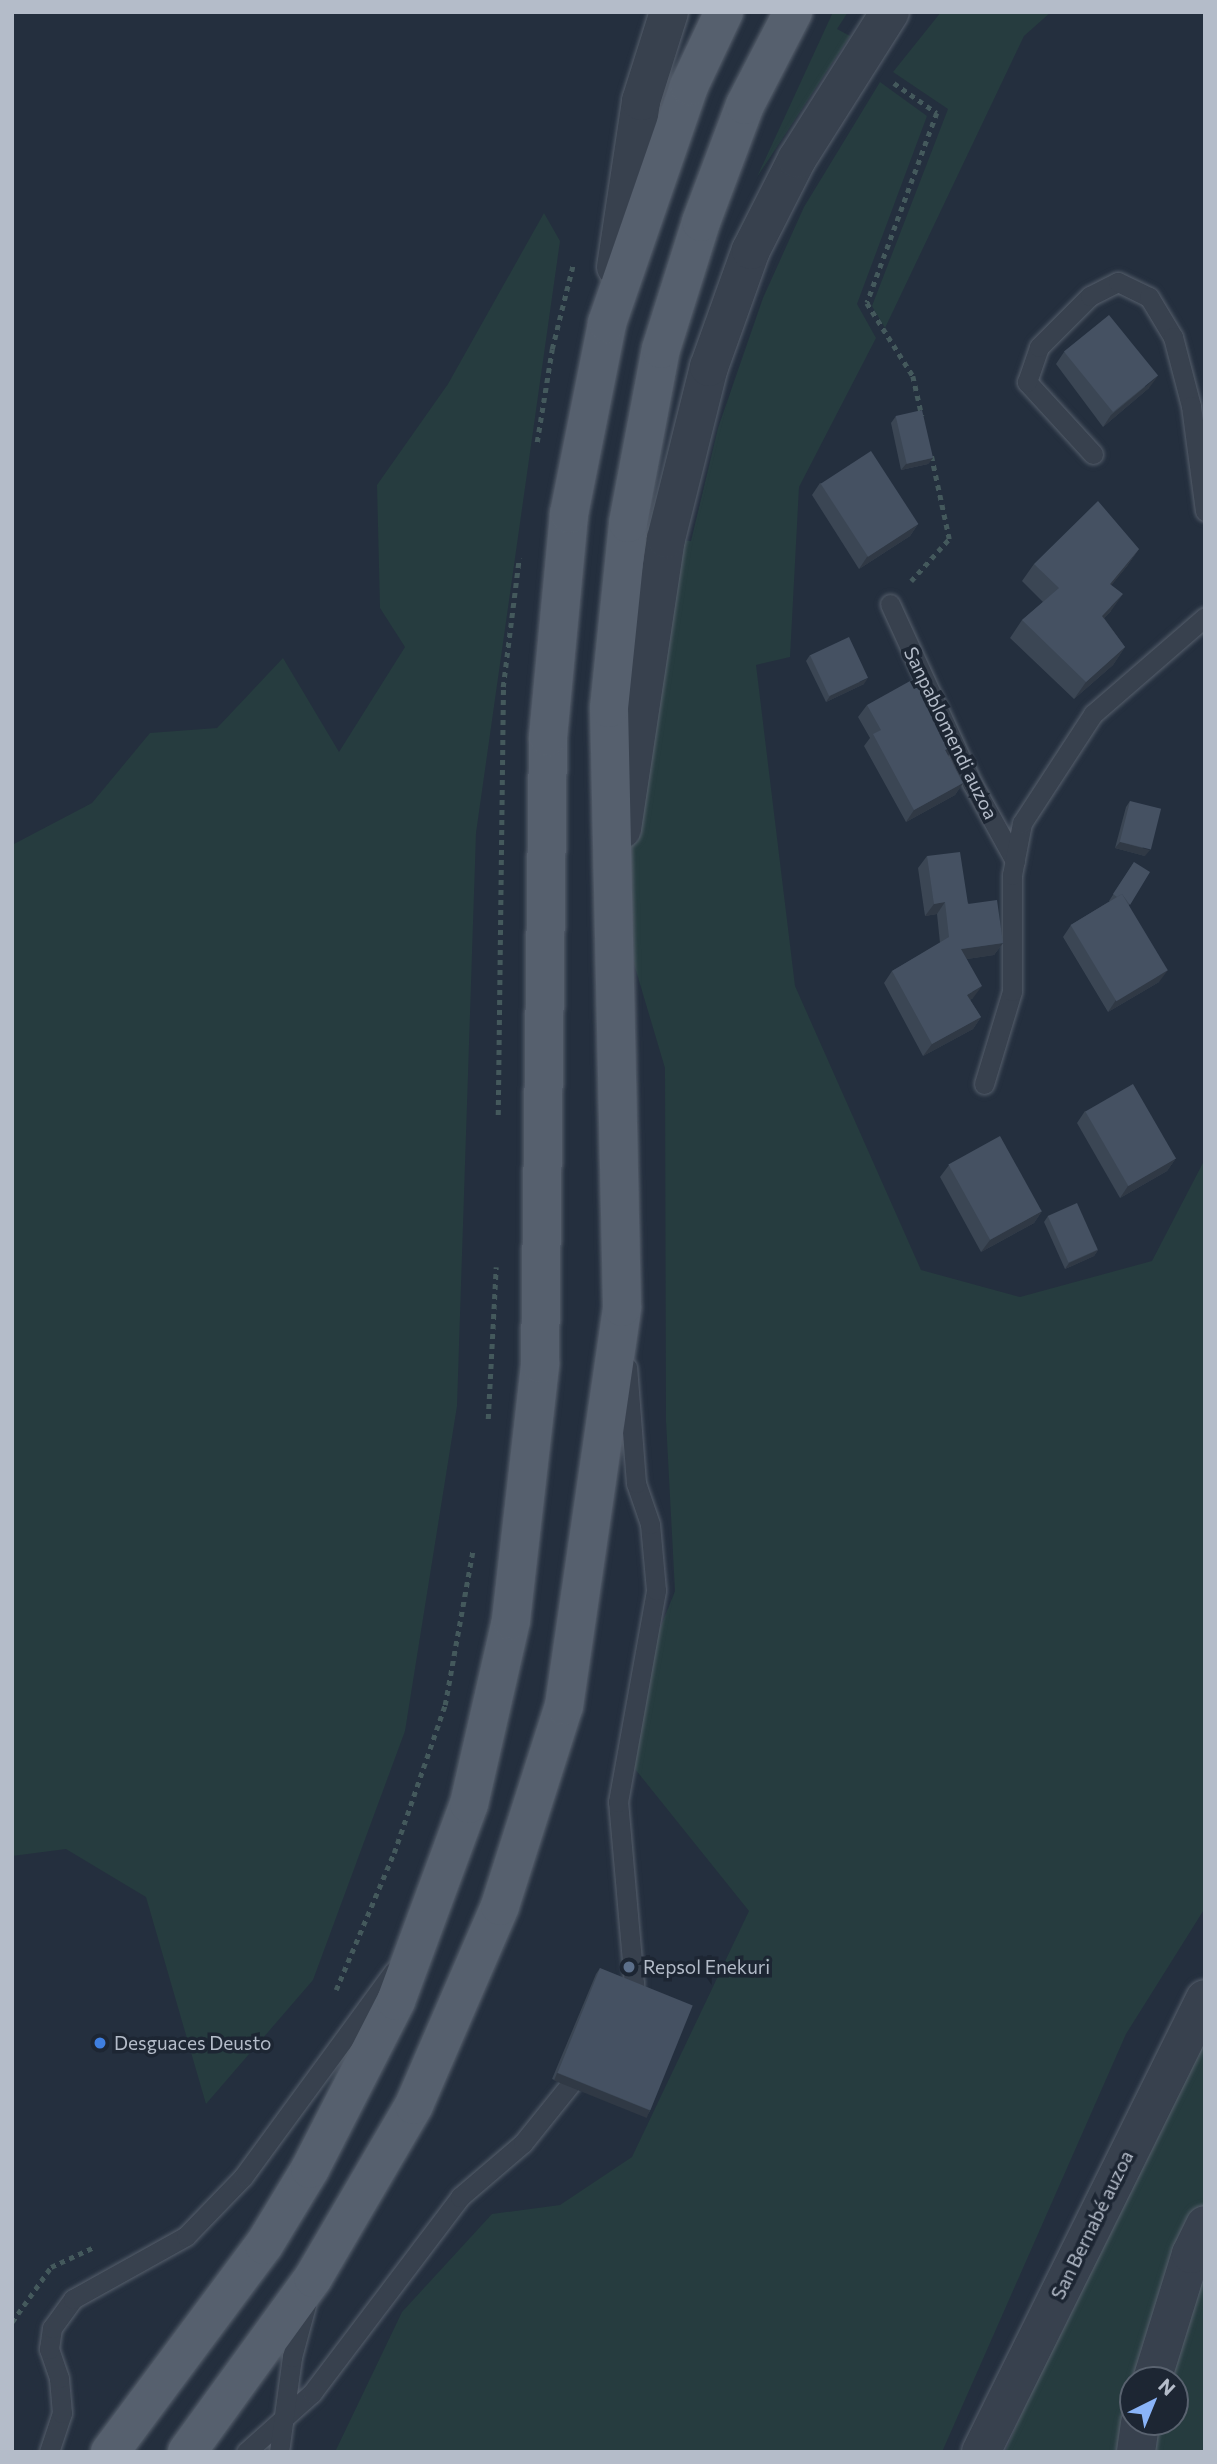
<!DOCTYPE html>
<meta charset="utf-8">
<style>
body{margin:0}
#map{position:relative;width:1217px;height:2464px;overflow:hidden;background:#242f3e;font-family:Commissioner,sans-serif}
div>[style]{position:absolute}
.green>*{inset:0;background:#263c3f}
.path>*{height:4.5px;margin-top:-2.25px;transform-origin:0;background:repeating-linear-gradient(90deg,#44595c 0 5px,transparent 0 10px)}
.roads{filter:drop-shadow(0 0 2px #565f6c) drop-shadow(0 0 2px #565f6c)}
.service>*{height:19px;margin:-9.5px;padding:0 9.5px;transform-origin:9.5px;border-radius:9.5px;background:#38414e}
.minor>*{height:38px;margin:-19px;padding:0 19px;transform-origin:19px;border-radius:19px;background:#38414e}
.tertiary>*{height:38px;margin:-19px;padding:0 19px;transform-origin:19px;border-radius:19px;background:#38414e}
.primary>*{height:38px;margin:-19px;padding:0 19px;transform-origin:19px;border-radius:19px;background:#56606e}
.wall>*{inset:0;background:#3b4654}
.shaded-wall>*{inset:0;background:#303945;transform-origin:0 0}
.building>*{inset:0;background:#455162;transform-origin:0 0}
.dots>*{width:19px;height:19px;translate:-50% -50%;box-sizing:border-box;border:4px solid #1d2633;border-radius:50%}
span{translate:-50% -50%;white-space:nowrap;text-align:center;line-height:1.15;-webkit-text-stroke:7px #1d2633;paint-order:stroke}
.street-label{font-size:19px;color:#b4bcc9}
.poi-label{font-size:19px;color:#b4bcc9}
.left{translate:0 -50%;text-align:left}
.frame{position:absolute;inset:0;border:14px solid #b4bcc9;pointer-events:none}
.north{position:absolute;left:1119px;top:2366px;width:70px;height:70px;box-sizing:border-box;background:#1d2633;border:2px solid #59626f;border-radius:50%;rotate:43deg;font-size:19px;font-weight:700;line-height:28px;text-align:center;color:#b4bcc9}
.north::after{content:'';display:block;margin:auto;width:24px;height:32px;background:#8ab4f8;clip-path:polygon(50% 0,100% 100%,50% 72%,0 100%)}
</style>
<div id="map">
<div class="green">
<div style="clip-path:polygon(833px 12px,848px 12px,837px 29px,850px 36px,757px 177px)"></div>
<div style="clip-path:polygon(941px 12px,1051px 12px,1024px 36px,885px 328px,872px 306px,948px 109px,893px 72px)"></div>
<div style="clip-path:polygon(880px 82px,927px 116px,857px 304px,876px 338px,799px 487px,790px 657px,756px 665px,795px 986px,921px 1270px,1020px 1297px,1152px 1261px,1205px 1159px,1205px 1908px,1126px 2034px,942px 2452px,335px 2452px,402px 2312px,492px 2214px,560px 2205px,632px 2157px,749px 1911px,627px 1759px,645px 1666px,675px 1591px,666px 1421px,665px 1068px,612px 890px,666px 539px,691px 541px,718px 428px,763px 298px,804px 207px)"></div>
<div style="clip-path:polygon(544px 213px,560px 241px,476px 833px,457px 1406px,405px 1731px,313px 1980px,206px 2104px,146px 1897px,66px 1849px,12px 1856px,12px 845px,92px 803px,150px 733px,217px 728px,283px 658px,339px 752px,405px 647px,380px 608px,377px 485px,448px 384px)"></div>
<div style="clip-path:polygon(evenodd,1205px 2038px,1205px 2452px,1005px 2452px,1138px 2145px,1205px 2038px,1133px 2380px,1175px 2380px,1175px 2422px,1133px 2422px,1133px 2380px)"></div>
</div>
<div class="path">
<div style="left:894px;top:83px;width:52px;rotate:34.9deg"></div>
<div style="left:937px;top:113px;width:202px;rotate:110.2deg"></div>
<div style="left:867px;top:303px;width:86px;rotate:57.8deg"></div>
<div style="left:913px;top:376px;width:41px;rotate:77.3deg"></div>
<div style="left:537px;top:442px;width:94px;rotate:-80.8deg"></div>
<div style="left:552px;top:349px;width:87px;rotate:-76deg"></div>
<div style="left:911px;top:581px;width:57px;rotate:-47.9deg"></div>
<div style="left:949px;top:539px;width:86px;rotate:-102.1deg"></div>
<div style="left:498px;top:1115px;width:428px;rotate:-89.3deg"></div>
<div style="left:503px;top:687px;width:130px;rotate:-82.9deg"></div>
<div style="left:488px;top:1419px;width:152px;rotate:-87deg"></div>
<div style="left:336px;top:1990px;width:149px;rotate:-67.1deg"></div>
<div style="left:394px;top:1853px;width:157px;rotate:-71deg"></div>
<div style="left:445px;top:1705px;width:158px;rotate:-79.8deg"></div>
<div style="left:12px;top:2322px;width:67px;rotate:-54.7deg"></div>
<div style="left:51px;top:2267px;width:47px;rotate:-24.9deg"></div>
</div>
<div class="roads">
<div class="service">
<div style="left:1093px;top:454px;width:98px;rotate:-132.5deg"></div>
<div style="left:1027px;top:382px;width:37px;rotate:-71deg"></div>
<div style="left:1039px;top:347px;width:72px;rotate:-45deg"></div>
<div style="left:1090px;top:296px;width:31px;rotate:-27deg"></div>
<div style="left:1118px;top:282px;width:34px;rotate:26deg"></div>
<div style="left:1149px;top:297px;width:47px;rotate:59deg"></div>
<div style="left:1173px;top:337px;width:71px;rotate:75.4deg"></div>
<div style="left:1191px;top:406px;width:106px;rotate:82.4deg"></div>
<div style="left:890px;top:604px;width:197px;rotate:65.4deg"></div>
<div style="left:972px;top:783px;width:89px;rotate:61.1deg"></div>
<div style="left:984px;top:1084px;width:97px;rotate:-73.2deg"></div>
<div style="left:1012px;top:991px;width:116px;rotate:-90deg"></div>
<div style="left:1012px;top:875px;width:53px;rotate:-79.1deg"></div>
<div style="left:1022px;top:823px;width:130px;rotate:-56.9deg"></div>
<div style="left:1093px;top:714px;width:148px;rotate:-40.9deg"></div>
<div style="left:624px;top:2002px;width:21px;rotate:-61deg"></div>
<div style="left:634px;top:1984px;width:183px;rotate:-95deg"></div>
<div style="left:618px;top:1802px;width:215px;rotate:-79.8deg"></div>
<div style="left:656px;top:1590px;width:66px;rotate:-95.2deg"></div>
<div style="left:650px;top:1524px;width:43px;rotate:-108.9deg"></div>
<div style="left:636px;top:1483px;width:116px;rotate:-94.4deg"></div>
<div style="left:49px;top:2452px;width:41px;rotate:-71.6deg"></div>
<div style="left:62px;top:2413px;width:35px;rotate:-95deg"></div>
<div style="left:59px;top:2378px;width:31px;rotate:-109deg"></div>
<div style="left:49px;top:2349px;width:21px;rotate:-82deg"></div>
<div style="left:52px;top:2328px;width:36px;rotate:-54deg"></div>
<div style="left:73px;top:2299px;width:129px;rotate:-29.1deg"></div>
<div style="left:186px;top:2236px;width:82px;rotate:-46deg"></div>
<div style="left:243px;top:2177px;width:255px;rotate:-53.8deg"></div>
<div style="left:246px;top:2452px;width:89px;rotate:-41.8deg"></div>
<div style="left:312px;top:2393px;width:246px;rotate:-52.9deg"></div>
<div style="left:460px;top:2197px;width:83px;rotate:-40.6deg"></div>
<div style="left:523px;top:2143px;width:97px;rotate:-51.2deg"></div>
<div style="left:279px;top:2452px;width:96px;rotate:-82.2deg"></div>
<div style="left:292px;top:2357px;width:54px;rotate:-74.9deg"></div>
</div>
<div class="minor">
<div style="left:981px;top:2452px;width:505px;rotate:-63.69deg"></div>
</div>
<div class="tertiary">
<div style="left:616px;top:267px;width:168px;rotate:-81.4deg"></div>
<div style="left:641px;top:101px;width:93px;rotate:-72.5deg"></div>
<div style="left:622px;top:829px;width:293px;rotate:-81.4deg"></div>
<div style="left:666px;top:539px;width:177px;rotate:-76deg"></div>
<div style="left:709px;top:367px;width:124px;rotate:-70.3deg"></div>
<div style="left:751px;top:250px;width:102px;rotate:-63.2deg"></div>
<div style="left:797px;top:159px;width:174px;rotate:-57.7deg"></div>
<div style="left:1152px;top:2380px;width:132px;rotate:-72.8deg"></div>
<div style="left:1191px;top:2254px;width:32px;rotate:-64deg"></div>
<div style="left:1136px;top:2452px;width:30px;rotate:-82deg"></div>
</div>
<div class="primary">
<div style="left:110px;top:2452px;width:258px;rotate:-53.4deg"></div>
<div style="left:264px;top:2245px;width:89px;rotate:-58.8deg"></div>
<div style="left:310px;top:2169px;width:189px;rotate:-62.9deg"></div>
<div style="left:396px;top:2001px;width:210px;rotate:-69.7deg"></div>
<div style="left:469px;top:1804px;width:189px;rotate:-77.1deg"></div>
<div style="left:511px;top:1620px;width:258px;rotate:-83.5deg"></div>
<div style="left:540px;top:1364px;width:627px;rotate:-89.27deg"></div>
<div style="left:548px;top:737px;width:224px;rotate:-84.6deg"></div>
<div style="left:569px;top:514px;width:195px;rotate:-78.7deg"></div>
<div style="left:607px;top:323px;width:251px;rotate:-70.9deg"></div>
<div style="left:689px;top:86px;width:82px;rotate:-64.7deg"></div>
<div style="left:187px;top:2452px;width:215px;rotate:-54.1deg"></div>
<div style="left:313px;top:2278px;width:200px;rotate:-59.7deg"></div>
<div style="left:414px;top:2105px;width:217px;rotate:-66.6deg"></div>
<div style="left:500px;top:1906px;width:210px;rotate:-72.3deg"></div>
<div style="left:564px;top:1706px;width:403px;rotate:-81.7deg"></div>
<div style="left:622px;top:1307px;width:599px;rotate:-91.24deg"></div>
<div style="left:609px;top:708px;width:186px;rotate:-84.1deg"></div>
<div style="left:628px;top:523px;width:177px;rotate:-79.3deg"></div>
<div style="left:661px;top:349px;width:133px;rotate:-72.5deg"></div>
<div style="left:701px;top:222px;width:125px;rotate:-69.4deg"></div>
<div style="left:745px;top:105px;width:105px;rotate:-62.7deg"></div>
</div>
</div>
<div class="wall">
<div style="clip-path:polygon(1064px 352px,1149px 388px,1103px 427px,1056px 364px)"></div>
<div style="clip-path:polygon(896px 416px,933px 458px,928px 464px,901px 470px,891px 423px)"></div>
<div style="clip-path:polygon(820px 483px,918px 524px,910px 536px,859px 569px,812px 495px)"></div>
<div style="clip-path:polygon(1139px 549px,1127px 566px,1111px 585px,1111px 611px,1104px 618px,1125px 647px,1113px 665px,1074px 699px,1010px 638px,1022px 620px,1043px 602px,1022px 581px,1034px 564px)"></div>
<div style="clip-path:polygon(810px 655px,864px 684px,826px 702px,806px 661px)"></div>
<div style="clip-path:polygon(867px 705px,957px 744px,948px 756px,963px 783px,955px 795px,906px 822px,864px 746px,870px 738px,858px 717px)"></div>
<div style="clip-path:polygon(1130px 801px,1145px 856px,1115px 848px,1126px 807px)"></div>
<div style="clip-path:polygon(927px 856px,1003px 943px,994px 955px,967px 959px,973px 998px,970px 1000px,981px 1017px,973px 1029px,923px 1056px,884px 983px,892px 971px,940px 943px,937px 914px,925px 916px,918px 868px)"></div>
<div style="clip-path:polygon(1134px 862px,1129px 906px,1159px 982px,1108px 1012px,1063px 937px,1071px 925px,1110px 901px,1109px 901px)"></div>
<div style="clip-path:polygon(1085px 1111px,1176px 1158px,1167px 1171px,1120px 1198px,1077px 1123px)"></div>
<div style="clip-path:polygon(949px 1165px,1042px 1211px,1034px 1223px,981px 1252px,940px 1177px)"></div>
<div style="clip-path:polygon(1048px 1216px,1098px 1250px,1094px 1256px,1065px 1269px,1044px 1222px)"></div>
<div style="clip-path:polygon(600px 1968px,650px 2111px,646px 2117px,552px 2079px,596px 1974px)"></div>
</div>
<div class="shaded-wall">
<div style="clip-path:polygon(1158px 376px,1149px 388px,1103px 427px,1111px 415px)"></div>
<div style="clip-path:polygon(933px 458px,928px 464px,901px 470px,906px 464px)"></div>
<div style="clip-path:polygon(918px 524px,910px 536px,859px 569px,867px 557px)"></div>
<div style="clip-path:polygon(1139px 549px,1127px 566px,1098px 602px,1110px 584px)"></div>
<div style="clip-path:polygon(1123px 594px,1111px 611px,1090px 633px,1102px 616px)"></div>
<div style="clip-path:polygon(1125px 647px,1113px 665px,1074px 699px,1086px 682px)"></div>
<div style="clip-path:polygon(868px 678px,864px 684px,826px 702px,830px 696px)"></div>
<div style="clip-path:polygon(957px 744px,948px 756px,945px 750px)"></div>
<div style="clip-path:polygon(963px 783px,955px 795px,906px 822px,914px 810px)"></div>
<div style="clip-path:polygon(1120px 842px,1150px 850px,1145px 856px,1115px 848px)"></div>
<div style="clip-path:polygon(945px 902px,937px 914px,925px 916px,934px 904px)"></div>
<div style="clip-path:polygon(1003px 943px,994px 955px,953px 961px,961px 949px)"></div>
<div style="clip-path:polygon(1168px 970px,1159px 982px,1108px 1012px,1116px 1000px)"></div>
<div style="clip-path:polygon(982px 986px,973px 998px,958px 1007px,967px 995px)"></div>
<div style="clip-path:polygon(981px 1017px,973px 1029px,923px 1056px,932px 1044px)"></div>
<div style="clip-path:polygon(1176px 1158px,1167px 1171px,1120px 1198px,1128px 1186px)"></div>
<div style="clip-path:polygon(1042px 1211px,1034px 1223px,981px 1252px,990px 1240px)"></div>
<div style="clip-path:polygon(1098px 1250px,1094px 1256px,1065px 1269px,1069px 1263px)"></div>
<div style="left:557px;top:2073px;width:100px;height:8px;rotate:22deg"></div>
</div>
<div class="building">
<div style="left:1109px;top:315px;width:78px;height:58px;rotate:51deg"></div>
<div style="left:922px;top:410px;width:49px;height:27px;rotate:77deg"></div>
<div style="left:871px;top:451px;width:87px;height:60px;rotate:57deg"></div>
<div style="clip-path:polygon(1098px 501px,1139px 549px,1110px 584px,1123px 594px,1102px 616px,1125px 647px,1086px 682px,1022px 620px,1059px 588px,1034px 564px)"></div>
<div style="left:849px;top:637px;width:45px;height:43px;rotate:65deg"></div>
<div style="clip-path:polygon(919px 676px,957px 744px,945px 750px,963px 783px,914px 810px,873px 734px,881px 730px,867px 705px)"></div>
<div style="left:1130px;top:801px;width:32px;height:42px;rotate:14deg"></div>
<div style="clip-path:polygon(960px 852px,968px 904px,997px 900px,1003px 943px,961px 949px,982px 986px,967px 995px,981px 1017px,932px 1044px,892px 971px,949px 937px,945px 902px,934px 904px,927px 856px)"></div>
<div style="clip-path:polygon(1134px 862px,1150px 872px,1130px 905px,1122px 894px,1117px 897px,1113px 894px)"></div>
<div style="left:1122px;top:894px;width:89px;height:60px;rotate:59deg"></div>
<div style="left:1133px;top:1084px;width:86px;height:55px;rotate:60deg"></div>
<div style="left:1000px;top:1136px;width:86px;height:59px;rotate:61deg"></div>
<div style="left:1077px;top:1203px;width:51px;height:32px;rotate:66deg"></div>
<div style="left:600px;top:1968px;width:100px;height:113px;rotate:22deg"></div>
</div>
<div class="dots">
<div style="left:629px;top:1967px;background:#5c6f8a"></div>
<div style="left:100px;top:2043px;background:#3f7fe0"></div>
</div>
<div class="street-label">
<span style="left:951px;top:733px;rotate:64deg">Sanpablomendi auzoa</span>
<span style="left:1092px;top:2225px;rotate:-64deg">San Bernabé auzoa</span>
</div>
<div class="poi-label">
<span class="left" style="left:643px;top:1967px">Repsol Enekuri</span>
<span class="left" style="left:114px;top:2043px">Desguaces Deusto</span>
</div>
<div class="frame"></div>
<div class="north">N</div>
</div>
